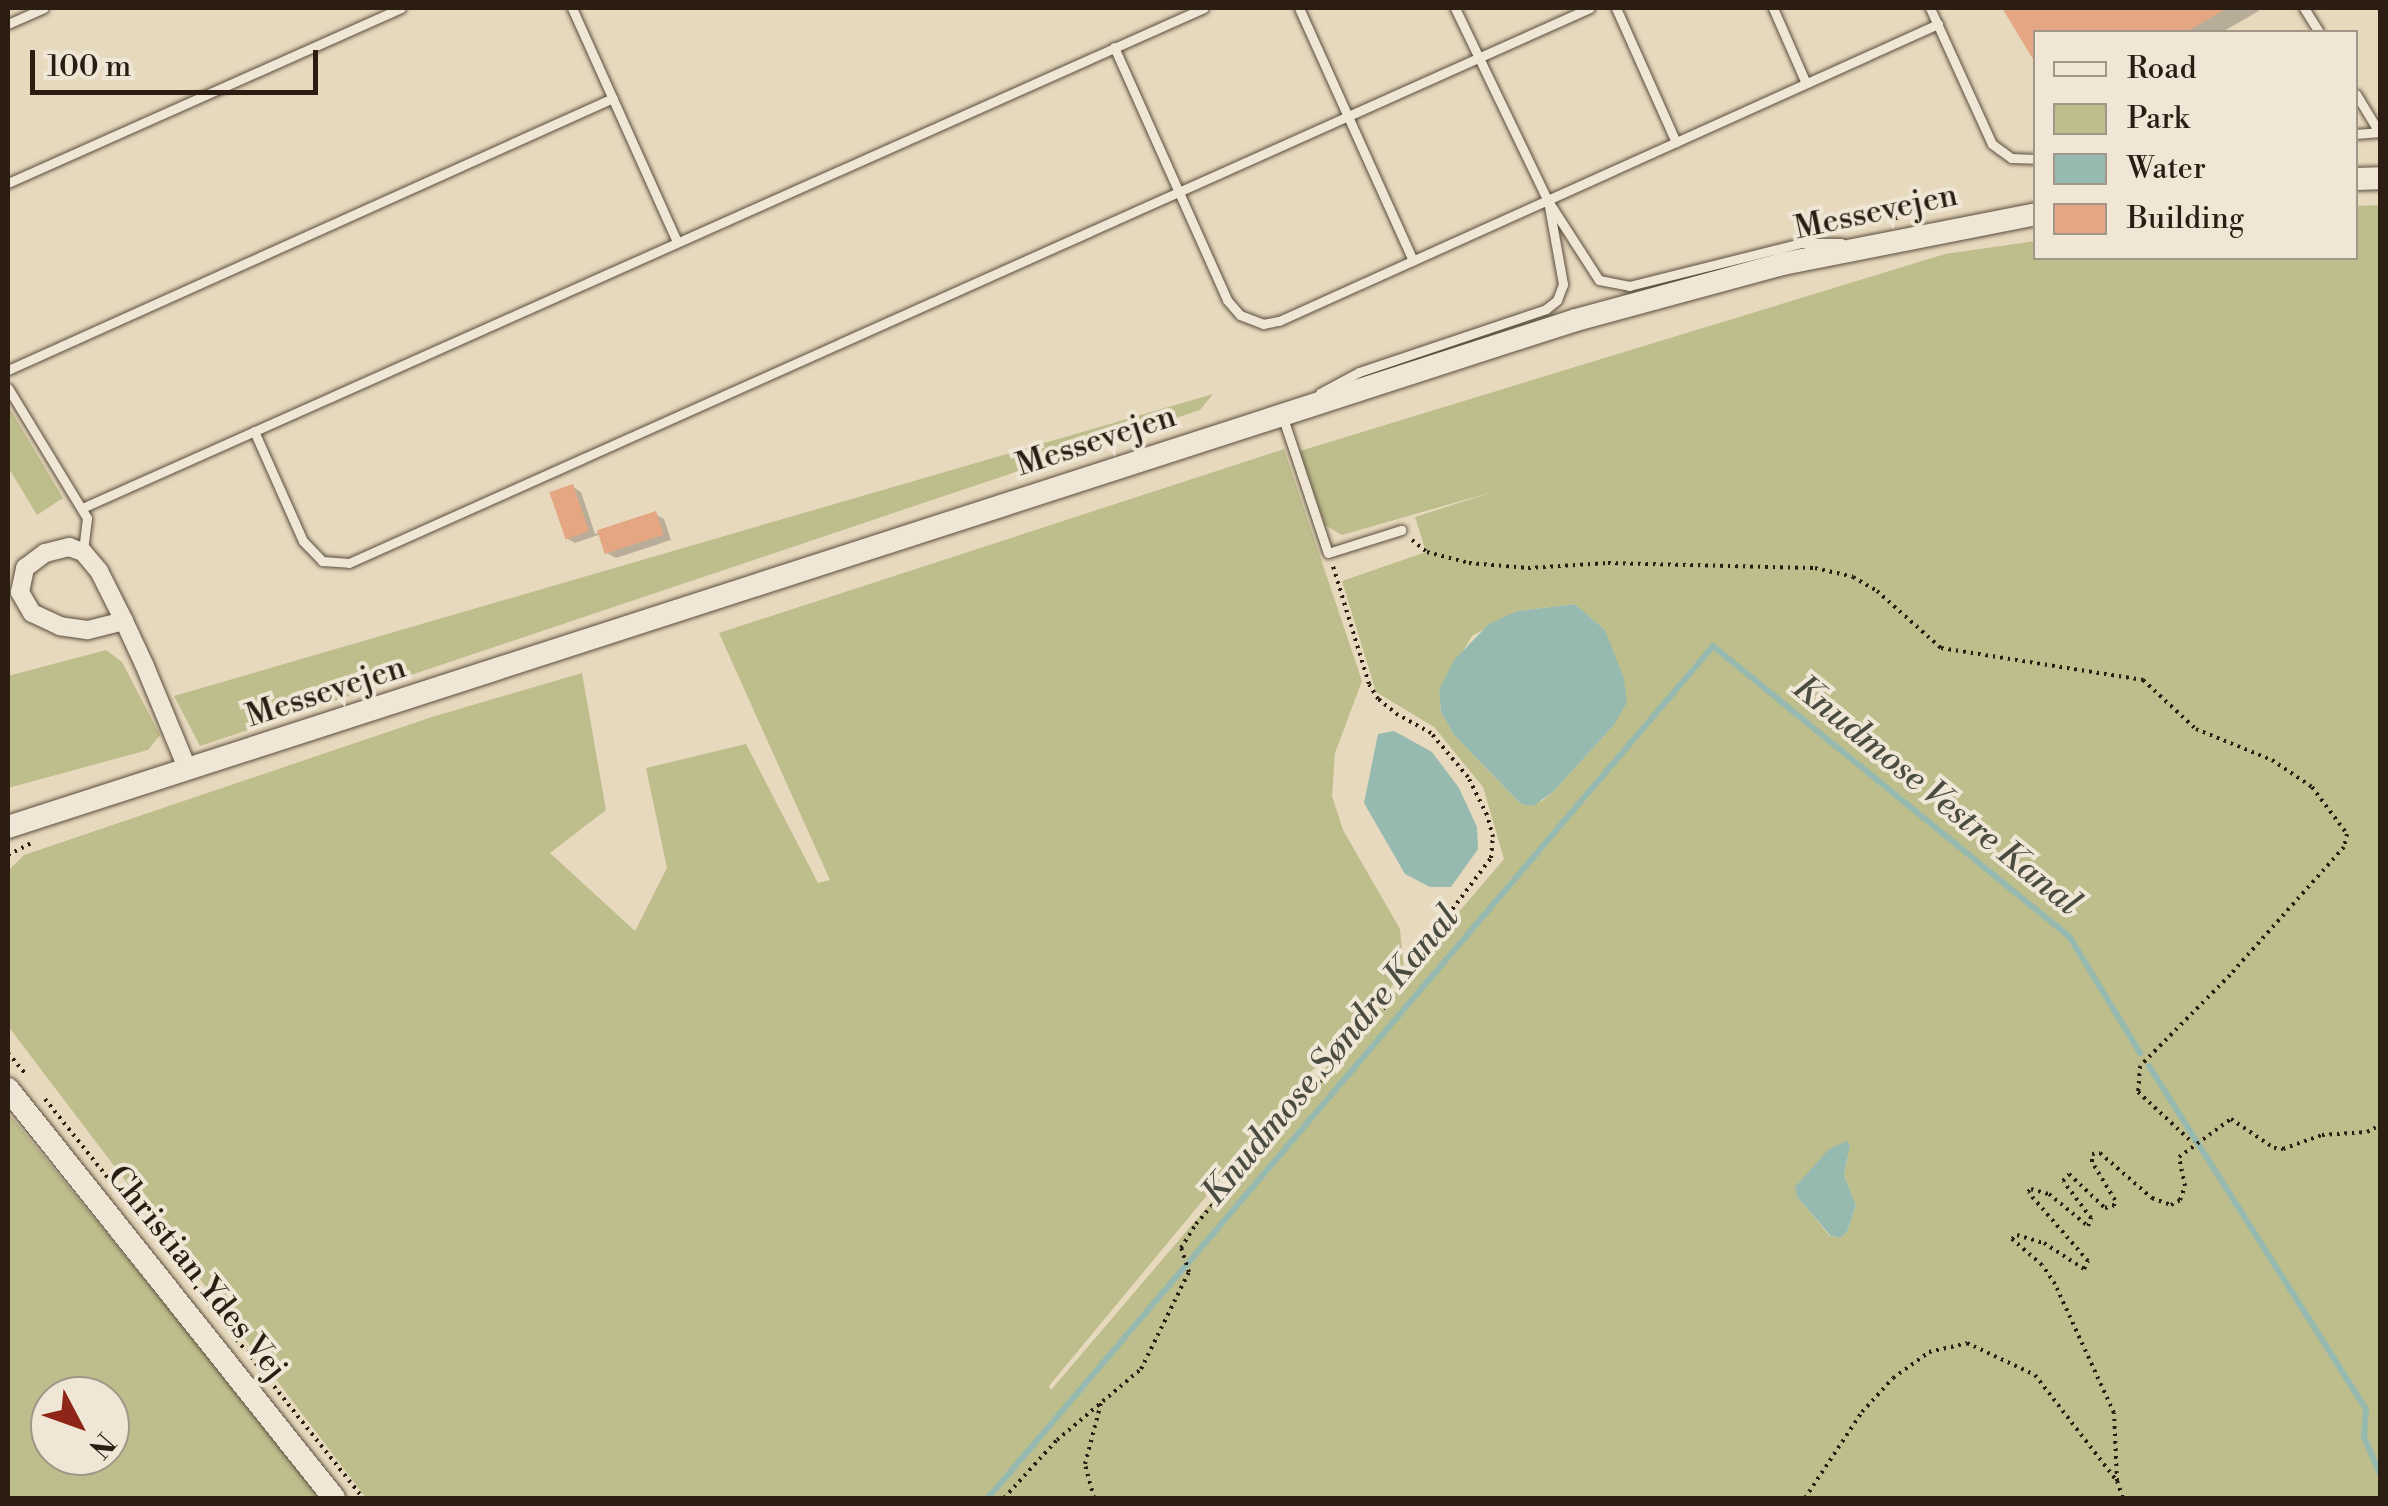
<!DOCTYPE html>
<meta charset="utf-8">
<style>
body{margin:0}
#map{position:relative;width:2388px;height:1506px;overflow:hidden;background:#e7d9be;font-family:"Libre Bodoni",serif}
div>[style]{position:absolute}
.green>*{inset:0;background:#bebd8c}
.water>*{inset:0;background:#97bab0}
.shadow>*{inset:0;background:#0003}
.stream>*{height:6px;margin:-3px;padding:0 3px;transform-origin:3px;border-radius:3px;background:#97bab0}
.building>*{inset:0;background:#e4a683;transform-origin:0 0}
.path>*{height:4px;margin-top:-2px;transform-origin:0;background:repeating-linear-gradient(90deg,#2b1d11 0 2.5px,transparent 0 7.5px)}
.roads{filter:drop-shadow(0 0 2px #5a4c3c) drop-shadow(0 0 2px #5a4c3c)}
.lane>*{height:9px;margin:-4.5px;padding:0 4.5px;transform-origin:4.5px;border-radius:4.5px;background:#efe6d5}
.street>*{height:18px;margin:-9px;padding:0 9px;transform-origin:9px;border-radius:9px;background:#efe6d5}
.secondary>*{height:22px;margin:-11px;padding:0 11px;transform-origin:11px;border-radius:11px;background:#efe6d5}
span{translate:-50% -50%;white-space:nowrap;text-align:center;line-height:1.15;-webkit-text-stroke:8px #efe6d5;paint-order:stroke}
.street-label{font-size:32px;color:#2b1d11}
.water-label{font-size:35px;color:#4b4c41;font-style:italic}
.frame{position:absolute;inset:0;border:10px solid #2b1d11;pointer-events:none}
.legend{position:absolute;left:2033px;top:30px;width:325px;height:230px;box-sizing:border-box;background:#efe6d5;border:2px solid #a19687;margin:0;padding:12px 18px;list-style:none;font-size:30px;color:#2b1d11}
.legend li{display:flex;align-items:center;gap:20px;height:50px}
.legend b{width:50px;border:2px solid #a19687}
.north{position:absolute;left:30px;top:1376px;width:100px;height:100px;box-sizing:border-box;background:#efe6d5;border:2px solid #a19687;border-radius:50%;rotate:131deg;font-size:28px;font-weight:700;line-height:40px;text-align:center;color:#2b1d11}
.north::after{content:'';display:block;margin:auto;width:35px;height:45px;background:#8f2418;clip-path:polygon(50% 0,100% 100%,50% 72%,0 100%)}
.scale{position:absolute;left:30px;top:50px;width:288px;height:45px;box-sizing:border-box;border:5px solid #2b1d11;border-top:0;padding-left:12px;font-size:30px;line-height:35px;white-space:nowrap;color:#2b1d11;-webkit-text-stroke:8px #efe6d5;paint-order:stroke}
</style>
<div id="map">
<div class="green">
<div style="clip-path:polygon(evenodd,2380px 205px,2380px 1498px,366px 1498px,8px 1026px,8px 871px,24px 855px,432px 717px,582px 673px,606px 810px,550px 853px,635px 931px,667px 868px,646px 768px,746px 744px,818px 883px,830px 880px,719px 633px,1284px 449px,1362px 681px,1335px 753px,1332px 796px,1343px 830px,1400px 929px,1404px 972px,1346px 1040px,1306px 1076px,1049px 1386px,1051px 1390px,1504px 859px,1483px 787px,1434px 727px,1376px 692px,1342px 581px,1426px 552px,1415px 517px,1496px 491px,1342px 535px,1325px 525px,1300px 451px,1945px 254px,2035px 241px,2036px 258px,2356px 258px,2356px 206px,2380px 205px,1575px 604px,1605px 630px,1614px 725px,1553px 792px,1542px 801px,1521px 804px,1454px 735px,1441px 712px,1439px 690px,1472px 636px,1517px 611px,1575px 604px,2380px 205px,1850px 1145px,1844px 1175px,1856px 1205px,1847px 1232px,1840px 1238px,1830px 1236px,1797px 1197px,1850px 1145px)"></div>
<div style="clip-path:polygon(1213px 394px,1200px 410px,200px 746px,174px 696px)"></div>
<div style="clip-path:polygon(9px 407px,63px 498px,37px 515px,8px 467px)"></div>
<div style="clip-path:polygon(106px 650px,122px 662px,160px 735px,148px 750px,8px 788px,8px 676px)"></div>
<div style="clip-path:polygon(evenodd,8px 1113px,274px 1437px,318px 1498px,8px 1498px,8px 1113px,50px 1396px,110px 1396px,110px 1456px,50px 1456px,50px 1396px)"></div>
</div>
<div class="water">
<div style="clip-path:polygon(1575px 604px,1605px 630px,1624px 679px,1627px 702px,1614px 725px,1553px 792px,1533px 806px,1521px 804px,1454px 735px,1441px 712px,1439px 690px,1454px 660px,1489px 624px,1517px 611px)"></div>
<div style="clip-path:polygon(1394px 731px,1432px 752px,1459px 788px,1477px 827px,1478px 849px,1451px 887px,1430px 887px,1405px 874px,1364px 803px,1378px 734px)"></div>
<div style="clip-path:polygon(1847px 1141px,1850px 1145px,1844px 1175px,1856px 1205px,1847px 1232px,1840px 1238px,1831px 1236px,1797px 1197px,1795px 1187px,1829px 1149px)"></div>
</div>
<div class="shadow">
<div style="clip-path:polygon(2005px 8px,2257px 8px,2259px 11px,2222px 32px,2036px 32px,2036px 59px)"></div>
<div style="clip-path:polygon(573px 487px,581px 492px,595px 534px,655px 514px,664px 519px,671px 540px,616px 558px,607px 553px,601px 534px,575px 543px,566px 538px)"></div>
</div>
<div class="stream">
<div style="left:2149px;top:1066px;width:406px;rotate:57.7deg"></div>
<div style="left:2366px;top:1409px;width:28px;rotate:94deg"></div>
<div style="left:2364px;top:1437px;width:40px;rotate:66.6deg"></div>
<div style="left:988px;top:1498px;width:1119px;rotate:-49.6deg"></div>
<div style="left:1713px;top:646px;width:459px;rotate:39.2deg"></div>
<div style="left:2069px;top:936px;width:137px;rotate:58.7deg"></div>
</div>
<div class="building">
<div style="clip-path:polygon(2002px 8px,2228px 8px,2186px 32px,2036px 32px,2036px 64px)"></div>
<div style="left:573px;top:484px;width:50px;height:25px;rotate:71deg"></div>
<div style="left:656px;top:511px;width:25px;height:62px;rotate:72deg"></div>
</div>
<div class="path">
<div style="left:1828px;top:228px;width:75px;rotate:-8.5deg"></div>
<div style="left:1412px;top:540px;width:19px;rotate:39deg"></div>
<div style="left:1427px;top:552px;width:43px;rotate:14.7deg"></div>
<div style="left:1469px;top:563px;width:59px;rotate:4.8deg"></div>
<div style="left:1528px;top:568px;width:80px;rotate:-3.6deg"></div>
<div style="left:1608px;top:563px;width:207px;rotate:1.4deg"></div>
<div style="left:1815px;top:568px;width:39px;rotate:13deg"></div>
<div style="left:1853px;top:577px;width:28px;rotate:30deg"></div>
<div style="left:1877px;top:591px;width:86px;rotate:41.7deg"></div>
<div style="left:1941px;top:648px;width:205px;rotate:9deg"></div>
<div style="left:2143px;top:680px;width:72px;rotate:42.8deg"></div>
<div style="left:2196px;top:729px;width:82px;rotate:22.2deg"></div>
<div style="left:2272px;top:760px;width:48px;rotate:34deg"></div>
<div style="left:2312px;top:787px;width:59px;rotate:53.3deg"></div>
<div style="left:2347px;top:834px;width:13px;rotate:103deg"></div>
<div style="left:2344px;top:847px;width:171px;rotate:131.7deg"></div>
<div style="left:2230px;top:975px;width:128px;rotate:134.7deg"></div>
<div style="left:2140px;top:1066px;width:26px;rotate:94deg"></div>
<div style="left:2138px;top:1092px;width:75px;rotate:42.8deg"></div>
<div style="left:8px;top:855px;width:25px;rotate:-27deg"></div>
<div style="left:8px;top:1053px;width:30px;rotate:50deg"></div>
<div style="left:45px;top:1099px;width:510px;rotate:51.45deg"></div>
<div style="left:2117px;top:1481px;width:68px;rotate:-92.5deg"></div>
<div style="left:2114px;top:1413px;width:142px;rotate:-114.6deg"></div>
<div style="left:2055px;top:1284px;width:23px;rotate:-124deg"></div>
<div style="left:2042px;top:1265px;width:40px;rotate:-139deg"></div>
<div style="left:2012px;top:1239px;width:6px;rotate:-39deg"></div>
<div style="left:2017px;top:1235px;width:28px;rotate:17deg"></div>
<div style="left:2044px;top:1243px;width:48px;rotate:33deg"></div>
<div style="left:2084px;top:1269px;width:9px;rotate:-63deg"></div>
<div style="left:2088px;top:1261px;width:91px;rotate:-131deg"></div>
<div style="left:2028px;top:1192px;width:4px;rotate:-45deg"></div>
<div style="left:2031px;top:1189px;width:19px;rotate:16deg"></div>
<div style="left:2049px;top:1194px;width:50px;rotate:39.4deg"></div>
<div style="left:2088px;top:1226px;width:9px;rotate:-69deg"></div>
<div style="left:2091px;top:1218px;width:46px;rotate:-127.1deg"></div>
<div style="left:2063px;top:1181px;width:9px;rotate:-49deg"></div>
<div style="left:2069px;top:1174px;width:50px;rotate:43.4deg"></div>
<div style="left:2105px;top:1208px;width:9px;rotate:-13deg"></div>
<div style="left:2114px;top:1206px;width:6px;rotate:-81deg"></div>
<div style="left:2115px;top:1200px;width:44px;rotate:-121.2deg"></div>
<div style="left:2092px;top:1162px;width:8px;rotate:-90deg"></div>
<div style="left:2092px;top:1154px;width:8px;rotate:-7deg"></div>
<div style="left:2100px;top:1153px;width:69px;rotate:40.9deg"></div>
<div style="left:2152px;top:1198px;width:20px;rotate:20deg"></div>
<div style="left:2171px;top:1205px;width:10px;rotate:-29deg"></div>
<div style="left:2180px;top:1200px;width:15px;rotate:-70deg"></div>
<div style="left:2185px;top:1186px;width:30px;rotate:-102deg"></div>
<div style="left:2179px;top:1157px;width:64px;rotate:-36.2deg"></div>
<div style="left:2231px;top:1119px;width:52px;rotate:34deg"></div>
<div style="left:2274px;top:1148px;width:9px;rotate:6deg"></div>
<div style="left:2283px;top:1149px;width:41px;rotate:-19.7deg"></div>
<div style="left:2322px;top:1135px;width:45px;rotate:-3.8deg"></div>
<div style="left:2367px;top:1132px;width:15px;rotate:-28deg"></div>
<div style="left:1004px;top:1498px;width:79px;rotate:-47.6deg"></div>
<div style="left:1057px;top:1440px;width:110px;rotate:-40.2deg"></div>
<div style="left:1141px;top:1369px;width:108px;rotate:-63.7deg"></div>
<div style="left:1189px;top:1272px;width:25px;rotate:-108deg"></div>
<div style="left:1181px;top:1248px;width:28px;rotate:-58deg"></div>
<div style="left:1196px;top:1224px;width:335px;rotate:-49deg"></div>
<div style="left:1416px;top:971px;width:64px;rotate:-60.3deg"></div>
<div style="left:1448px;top:915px;width:71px;rotate:-53deg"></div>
<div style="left:1491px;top:858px;width:21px;rotate:-85deg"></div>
<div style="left:1493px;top:837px;width:23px;rotate:-105deg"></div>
<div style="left:1487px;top:815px;width:42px;rotate:-116.6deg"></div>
<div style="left:1468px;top:777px;width:57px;rotate:-130.1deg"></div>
<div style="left:1431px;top:733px;width:38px;rotate:-151deg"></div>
<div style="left:1398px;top:715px;width:26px;rotate:-141deg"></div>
<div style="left:1378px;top:699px;width:17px;rotate:-121deg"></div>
<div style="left:1369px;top:684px;width:123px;rotate:-107deg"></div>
<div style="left:1094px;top:1498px;width:35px;rotate:-105deg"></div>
<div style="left:1085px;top:1464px;width:63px;rotate:-75.3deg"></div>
<div style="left:1805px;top:1498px;width:103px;rotate:-56.5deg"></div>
<div style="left:1862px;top:1412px;width:46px;rotate:-47.6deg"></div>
<div style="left:1893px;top:1378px;width:44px;rotate:-35.8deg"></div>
<div style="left:1929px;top:1352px;width:39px;rotate:-13deg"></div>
<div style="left:1967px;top:1343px;width:75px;rotate:25.2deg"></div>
<div style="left:2035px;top:1375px;width:134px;rotate:52.3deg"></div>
<div style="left:2117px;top:1481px;width:18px;rotate:71deg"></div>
</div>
<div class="roads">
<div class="lane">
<div style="left:572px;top:8px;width:256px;rotate:65.8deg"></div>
<div style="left:1299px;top:8px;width:277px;rotate:65.7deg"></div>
<div style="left:1455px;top:8px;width:214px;rotate:64.3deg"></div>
<div style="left:1548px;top:201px;width:94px;rotate:57.2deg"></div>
<div style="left:1599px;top:280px;width:31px;rotate:11deg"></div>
<div style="left:1629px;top:286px;width:178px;rotate:-14deg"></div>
<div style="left:1802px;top:243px;width:39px"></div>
<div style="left:1616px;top:8px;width:147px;rotate:65.9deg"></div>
<div style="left:1773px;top:8px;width:82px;rotate:66.3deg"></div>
<div style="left:1930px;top:8px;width:149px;rotate:65.5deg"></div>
<div style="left:1992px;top:144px;width:24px;rotate:36deg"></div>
<div style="left:2011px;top:158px;width:25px;rotate:2deg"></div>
<div style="left:2304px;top:8px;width:28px;rotate:58deg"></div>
<div style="left:8px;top:24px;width:39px;rotate:-24deg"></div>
<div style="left:1114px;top:47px;width:277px;rotate:65.9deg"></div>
<div style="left:1227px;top:300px;width:20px;rotate:49deg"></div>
<div style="left:1240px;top:315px;width:25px;rotate:21deg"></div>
<div style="left:1263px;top:324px;width:16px;rotate:-11deg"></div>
<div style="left:1279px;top:321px;width:723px;rotate:-24.26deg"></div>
<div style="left:2356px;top:94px;width:44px;rotate:58.8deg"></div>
<div style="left:2356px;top:134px;width:24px;rotate:-5deg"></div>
<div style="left:8px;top:183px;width:430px;rotate:-24deg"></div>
<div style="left:8px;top:370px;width:663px;rotate:-24.21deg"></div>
<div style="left:8px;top:388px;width:152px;rotate:58.7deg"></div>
<div style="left:87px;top:518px;width:34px;rotate:97deg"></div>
<div style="left:1320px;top:393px;width:44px;rotate:-28.3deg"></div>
<div style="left:1359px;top:372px;width:197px;rotate:-18.6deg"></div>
<div style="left:1546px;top:309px;width:14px;rotate:-39deg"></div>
<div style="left:1557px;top:300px;width:17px;rotate:-69deg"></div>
<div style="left:1563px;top:284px;width:84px;rotate:-100.2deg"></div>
<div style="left:1282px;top:415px;width:145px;rotate:71.6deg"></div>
<div style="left:1328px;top:553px;width:77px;rotate:-17.5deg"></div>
<div style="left:254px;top:431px;width:120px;rotate:66deg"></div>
<div style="left:303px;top:541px;width:28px;rotate:46deg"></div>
<div style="left:322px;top:561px;width:27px;rotate:4deg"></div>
<div style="left:349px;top:563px;width:1359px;rotate:-24.1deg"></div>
<div style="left:82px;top:508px;width:1228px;rotate:-24.02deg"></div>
</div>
<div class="street">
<div style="left:124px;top:621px;width:38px;rotate:166deg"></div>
<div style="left:87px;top:630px;width:27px;rotate:-172deg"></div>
<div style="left:60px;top:626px;width:31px;rotate:-155deg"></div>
<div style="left:32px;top:613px;width:24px;rotate:-120deg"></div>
<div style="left:20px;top:592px;width:25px;rotate:-78deg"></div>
<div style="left:25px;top:568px;width:25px;rotate:-37deg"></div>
<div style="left:45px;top:553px;width:25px;rotate:-14deg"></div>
<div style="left:69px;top:547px;width:15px;rotate:20deg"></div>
<div style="left:83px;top:552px;width:25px;rotate:50deg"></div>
<div style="left:99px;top:571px;width:56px;rotate:63.4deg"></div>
<div style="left:124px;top:621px;width:47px;rotate:65.1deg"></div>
<div style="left:144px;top:664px;width:115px;rotate:67.5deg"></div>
</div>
<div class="secondary">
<div style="left:2356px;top:179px;width:24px;rotate:-2deg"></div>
<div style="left:8px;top:827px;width:1648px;rotate:-17.92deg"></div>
<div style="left:1576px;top:320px;width:213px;rotate:-15.2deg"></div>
<div style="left:1782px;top:264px;width:259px;rotate:-11.1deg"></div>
<div style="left:8px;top:1089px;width:523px;rotate:51.44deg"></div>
</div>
</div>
<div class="street-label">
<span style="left:1876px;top:212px;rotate:-12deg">Messevejen</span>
<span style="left:1096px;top:441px;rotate:-18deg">Messevejen</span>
<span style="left:326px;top:692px;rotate:-18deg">Messevejen</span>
<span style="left:197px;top:1273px;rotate:51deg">Christian Ydes Vej</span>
</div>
<div class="water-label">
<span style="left:1936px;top:796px;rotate:39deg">Knudmose Vestre Kanal</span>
<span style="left:1331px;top:1056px;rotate:-50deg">Knudmose Søndre Kanal</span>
</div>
<div class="frame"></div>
<ul class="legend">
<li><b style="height:12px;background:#efe6d5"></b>Road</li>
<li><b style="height:28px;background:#bebd8c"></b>Park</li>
<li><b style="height:28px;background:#97bab0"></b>Water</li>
<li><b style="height:28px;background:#e4a683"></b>Building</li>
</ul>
<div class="north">N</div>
<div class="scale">100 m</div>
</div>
